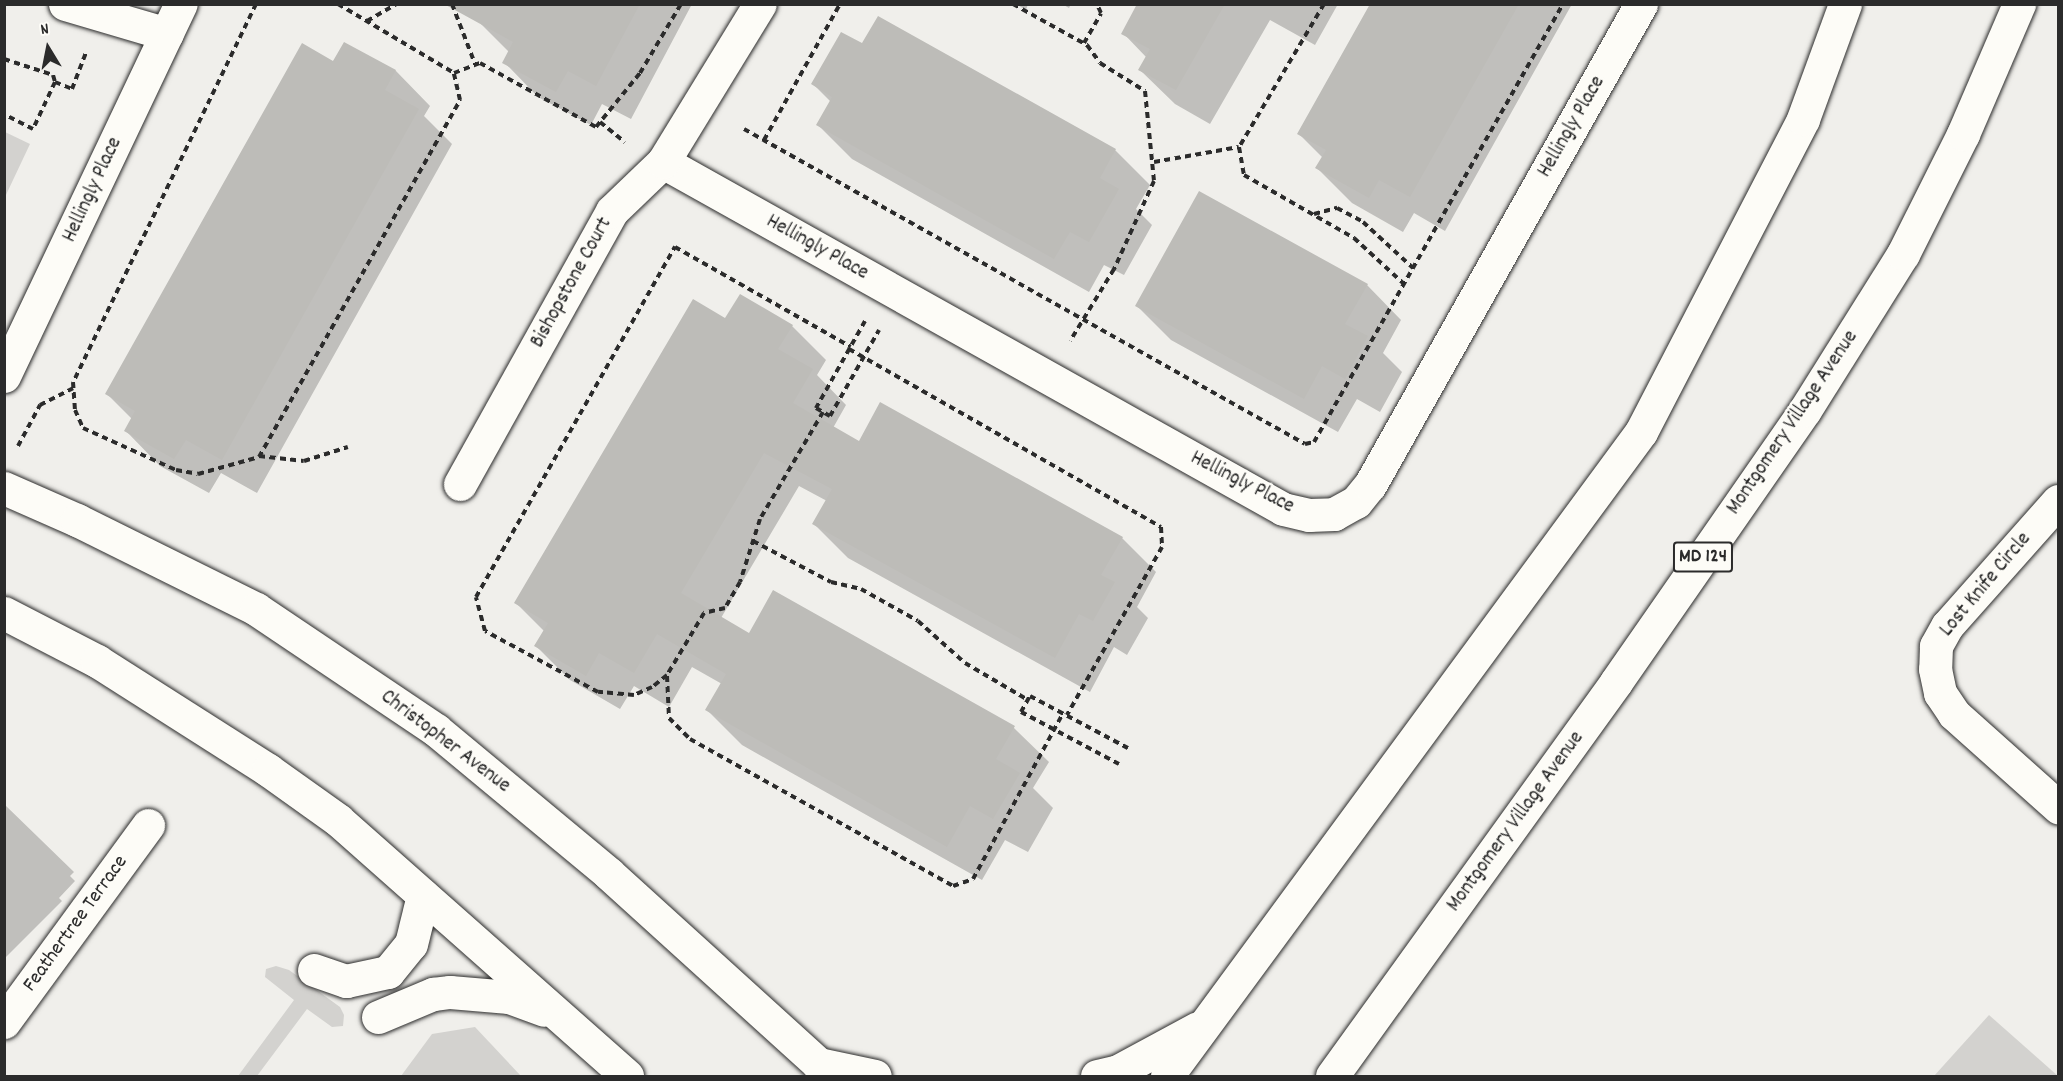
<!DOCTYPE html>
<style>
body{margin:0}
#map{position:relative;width:2063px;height:1081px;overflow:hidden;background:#f0efeb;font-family:Dekko,sans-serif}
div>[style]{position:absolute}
.green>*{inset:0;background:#d3d2cf}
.shadow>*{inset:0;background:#0003}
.building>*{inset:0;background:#bdbcb8}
.path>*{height:4px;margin-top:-2px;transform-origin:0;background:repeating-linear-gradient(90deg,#2b2b2b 0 6px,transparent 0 10.5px)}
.roads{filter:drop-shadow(0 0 2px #2b2b2b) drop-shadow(0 0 2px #2b2b2b)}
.minor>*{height:33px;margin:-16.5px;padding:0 16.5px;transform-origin:16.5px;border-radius:16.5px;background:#fdfcf7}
.major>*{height:33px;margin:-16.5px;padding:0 16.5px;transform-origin:16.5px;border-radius:16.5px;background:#fdfcf7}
span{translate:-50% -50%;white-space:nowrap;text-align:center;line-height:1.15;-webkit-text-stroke:5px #fdfcf7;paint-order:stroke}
.shield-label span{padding:2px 4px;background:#fdfcf7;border:2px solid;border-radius:4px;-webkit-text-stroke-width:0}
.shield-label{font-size:20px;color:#2b2b2b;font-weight:700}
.street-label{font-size:21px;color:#2b2b2b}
.frame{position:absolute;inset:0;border:6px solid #2b2b2b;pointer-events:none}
.north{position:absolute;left:18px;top:18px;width:60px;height:60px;-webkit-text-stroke:4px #fdfcf7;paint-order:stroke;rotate:350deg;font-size:16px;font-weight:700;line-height:24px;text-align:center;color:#2b2b2b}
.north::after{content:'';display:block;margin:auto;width:21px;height:27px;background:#2b2b2b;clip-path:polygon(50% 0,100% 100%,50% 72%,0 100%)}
</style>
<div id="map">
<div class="green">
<div style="clip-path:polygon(5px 132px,30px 144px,5px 197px)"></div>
<div style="clip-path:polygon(276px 966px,289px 970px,340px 1007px,344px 1015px,343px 1026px,332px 1027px,307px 1009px,257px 1076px,238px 1076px,294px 1000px,265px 977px,266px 969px)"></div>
<div style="clip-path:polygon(1989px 1015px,2058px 1076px,1934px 1076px)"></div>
<div style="clip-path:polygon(475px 1027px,521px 1076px,401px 1076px,432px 1034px)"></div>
</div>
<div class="shadow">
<div style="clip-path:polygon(492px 4px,692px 4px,631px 119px,602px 104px,591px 125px,538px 97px,504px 62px,509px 52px,481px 24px)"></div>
<div style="clip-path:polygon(1016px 4px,1028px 4px,1026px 10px)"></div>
<div style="clip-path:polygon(1062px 4px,1071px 4px,1069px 8px)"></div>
<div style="clip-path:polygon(1139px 4px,1338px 4px,1315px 45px,1270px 20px,1210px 124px,1175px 104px,1140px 70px,1147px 58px,1123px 33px)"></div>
<div style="clip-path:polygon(1372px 4px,1572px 4px,1445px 231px,1414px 213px,1403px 232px,1352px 203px,1317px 168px,1323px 158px,1299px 134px)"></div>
<div style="clip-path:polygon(345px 44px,396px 71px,430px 106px,424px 116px,452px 144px,257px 493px,221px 473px,209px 493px,160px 466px,126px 431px,132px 419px,107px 394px)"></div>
<div style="clip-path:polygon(863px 45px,1115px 150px,1150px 185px,1136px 209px,1152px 225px,1124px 275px,1104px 265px,1089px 292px,852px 159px,818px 125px,831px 102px,813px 84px)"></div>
<div style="clip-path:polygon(1367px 285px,1401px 320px,1383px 353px,1402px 372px,1380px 412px,1357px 399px,1338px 432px,1171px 340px,1137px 306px)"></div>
<div style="clip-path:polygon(726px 320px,792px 326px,826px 360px,817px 375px,846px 405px,833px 428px,859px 443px,1122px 538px,1156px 572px,1137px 607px,1148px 618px,1127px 655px,1114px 647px,1090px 692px,848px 558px,814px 524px,827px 501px,799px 486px,721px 618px,750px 635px,774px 592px,1014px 728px,1049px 762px,1033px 788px,1053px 808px,1028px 852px,1005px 840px,982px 880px,742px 745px,707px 710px,722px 684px,692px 667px,669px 707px,634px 686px,620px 709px,570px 680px,536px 646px,544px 631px,516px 603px)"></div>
<div style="clip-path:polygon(4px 804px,74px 872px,70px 876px,75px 881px,59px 898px,62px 901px,4px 959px)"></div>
</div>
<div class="building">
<div style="clip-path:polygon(444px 4px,640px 4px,596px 86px,568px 71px,556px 92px,502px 63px,513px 42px)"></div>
<div style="clip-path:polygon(1137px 4px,1225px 4px,1176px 90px,1138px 70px,1150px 49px,1121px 34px)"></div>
<div style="clip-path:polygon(1370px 4px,1519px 4px,1410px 197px,1379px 180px,1369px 198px,1315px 168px,1326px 150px,1297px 134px)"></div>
<div style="clip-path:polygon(878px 16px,1116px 149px,1100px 178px,1119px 189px,1089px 242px,1070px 232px,1054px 259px,816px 125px,832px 97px,811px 84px,841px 32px,862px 43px)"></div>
<div style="clip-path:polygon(344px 42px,396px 70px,385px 90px,419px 109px,222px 460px,186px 440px,174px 459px,124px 431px,135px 411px,105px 394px,302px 43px,333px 61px)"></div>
<div style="clip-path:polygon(1199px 191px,1368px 284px,1345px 324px,1368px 336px,1345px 379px,1322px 366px,1304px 399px,1135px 306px)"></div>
<div style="clip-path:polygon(740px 294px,793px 325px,778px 349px,813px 369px,793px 403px,859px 441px,880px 402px,1123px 537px,1101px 575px,1115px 582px,1093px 621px,1079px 614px,1055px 658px,812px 524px,832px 489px,764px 453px,681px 593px,749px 633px,773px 590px,1015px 726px,996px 759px,1020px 773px,993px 819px,970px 806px,947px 847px,705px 710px,726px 674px,657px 634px,634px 673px,599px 653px,586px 676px,534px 646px,548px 623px,514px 603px,693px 299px,725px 318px)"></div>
</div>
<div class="path">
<div style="left:256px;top:4px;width:420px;rotate:115.8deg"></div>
<div style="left:73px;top:382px;width:28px;rotate:86deg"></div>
<div style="left:75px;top:410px;width:20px;rotate:66deg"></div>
<div style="left:83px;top:428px;width:102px;rotate:24.3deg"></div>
<div style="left:176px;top:470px;width:22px;rotate:10deg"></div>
<div style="left:198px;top:474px;width:63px;rotate:-15.6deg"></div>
<div style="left:259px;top:457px;width:410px;rotate:-60.6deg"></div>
<div style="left:460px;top:100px;width:28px;rotate:-103deg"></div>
<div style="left:454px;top:73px;width:28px;rotate:-21deg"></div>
<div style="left:480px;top:63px;width:132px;rotate:28.9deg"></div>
<div style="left:596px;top:127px;width:70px;rotate:-50.8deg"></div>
<div style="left:640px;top:73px;width:80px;rotate:-59.3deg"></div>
<div style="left:338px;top:4px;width:135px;rotate:30.7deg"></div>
<div style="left:452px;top:4px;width:64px;rotate:69deg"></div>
<div style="left:1013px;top:4px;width:85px;rotate:29deg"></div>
<div style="left:1087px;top:45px;width:22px;rotate:54deg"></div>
<div style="left:1100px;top:63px;width:53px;rotate:31.9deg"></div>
<div style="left:1145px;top:91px;width:90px;rotate:84.3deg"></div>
<div style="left:1154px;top:181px;width:97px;rotate:114.4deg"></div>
<div style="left:1114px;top:269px;width:84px;rotate:121.4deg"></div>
<div style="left:1324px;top:4px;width:166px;rotate:120.7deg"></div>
<div style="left:1239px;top:147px;width:28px;rotate:80deg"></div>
<div style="left:1244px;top:175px;width:127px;rotate:29.8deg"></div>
<div style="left:1354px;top:238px;width:68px;rotate:42.6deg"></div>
<div style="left:367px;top:21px;width:34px;rotate:-30deg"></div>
<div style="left:1084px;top:43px;width:34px;rotate:-60deg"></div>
<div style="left:1101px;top:13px;width:10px;rotate:-114deg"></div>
<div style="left:4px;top:59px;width:52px;rotate:18.1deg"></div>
<div style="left:53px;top:75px;width:7px;rotate:74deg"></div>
<div style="left:55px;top:82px;width:52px;rotate:115.1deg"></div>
<div style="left:33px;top:129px;width:33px;rotate:-153deg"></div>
<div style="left:55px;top:82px;width:18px;rotate:22deg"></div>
<div style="left:72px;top:89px;width:39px;rotate:-69deg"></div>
<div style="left:600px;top:122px;width:32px;rotate:39deg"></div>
<div style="left:744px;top:129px;width:643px;rotate:29.31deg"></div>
<div style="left:1305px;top:444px;width:9px;rotate:-13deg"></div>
<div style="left:1314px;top:442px;width:504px;rotate:-60.38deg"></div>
<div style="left:764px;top:140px;width:156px;rotate:-60.8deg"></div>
<div style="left:1154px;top:162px;width:86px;rotate:-10deg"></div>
<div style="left:1314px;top:214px;width:24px;rotate:-15deg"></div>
<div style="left:1337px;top:208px;width:30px;rotate:28deg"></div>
<div style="left:1363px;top:222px;width:68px;rotate:42.6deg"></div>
<div style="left:865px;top:321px;width:100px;rotate:119.4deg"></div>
<div style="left:816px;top:408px;width:16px;rotate:30deg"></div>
<div style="left:830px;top:416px;width:99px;rotate:-60.3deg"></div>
<div style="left:849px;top:349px;width:359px;rotate:29.7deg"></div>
<div style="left:1161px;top:527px;width:20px;rotate:87deg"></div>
<div style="left:1162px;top:547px;width:193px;rotate:119.5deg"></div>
<div style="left:823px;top:412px;width:124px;rotate:120.5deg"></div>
<div style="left:760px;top:519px;width:66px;rotate:107.6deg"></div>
<div style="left:740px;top:582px;width:30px;rotate:120deg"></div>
<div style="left:725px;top:608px;width:22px;rotate:167deg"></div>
<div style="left:704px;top:613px;width:72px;rotate:120.8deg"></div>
<div style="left:667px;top:675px;width:19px;rotate:141deg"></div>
<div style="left:652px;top:687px;width:20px;rotate:156deg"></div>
<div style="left:634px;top:695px;width:36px;rotate:-175deg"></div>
<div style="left:598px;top:692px;width:128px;rotate:-151.6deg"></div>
<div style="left:485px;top:631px;width:35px;rotate:-105deg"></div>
<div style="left:476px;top:597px;width:403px;rotate:-60.4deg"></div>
<div style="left:675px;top:247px;width:202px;rotate:29.6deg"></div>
<div style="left:18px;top:446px;width:47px;rotate:-61.8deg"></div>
<div style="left:40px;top:405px;width:37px;rotate:-27deg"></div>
<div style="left:259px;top:456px;width:45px;rotate:6.3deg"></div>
<div style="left:304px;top:461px;width:46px;rotate:-17.7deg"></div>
<div style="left:753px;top:541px;width:88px;rotate:27.7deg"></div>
<div style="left:831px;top:582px;width:31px;rotate:13deg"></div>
<div style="left:861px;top:589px;width:65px;rotate:29.3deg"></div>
<div style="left:918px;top:621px;width:63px;rotate:41.8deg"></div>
<div style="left:965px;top:663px;width:73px;rotate:30.4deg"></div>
<div style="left:667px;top:676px;width:42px;rotate:87.3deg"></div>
<div style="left:669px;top:718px;width:30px;rotate:45deg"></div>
<div style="left:690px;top:739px;width:301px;rotate:29.2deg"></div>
<div style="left:953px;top:886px;width:21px;rotate:-19deg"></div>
<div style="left:973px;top:879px;width:189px;rotate:-61.5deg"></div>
<div style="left:1119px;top:764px;width:111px;rotate:-152deg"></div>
<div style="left:1021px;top:712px;width:18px;rotate:-61deg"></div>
<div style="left:1030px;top:696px;width:111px;rotate:28deg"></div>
</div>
<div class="roads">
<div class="minor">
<div style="left:65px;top:4px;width:106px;rotate:16.4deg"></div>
<div style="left:663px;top:162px;width:710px;rotate:29.23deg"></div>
<div style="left:1283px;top:509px;width:27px;rotate:13deg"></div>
<div style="left:1309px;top:515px;width:25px;rotate:-2deg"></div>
<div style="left:1334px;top:514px;width:25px;rotate:-29deg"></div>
<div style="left:1356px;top:502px;width:22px;rotate:-51deg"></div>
<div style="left:1370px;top:485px;width:552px;rotate:-60.6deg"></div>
<div style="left:4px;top:376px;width:412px;rotate:-64.6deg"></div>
<div style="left:460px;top:484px;width:312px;rotate:-60.9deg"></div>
<div style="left:612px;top:211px;width:71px;rotate:-43.9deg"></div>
<div style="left:663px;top:162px;width:185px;rotate:-58.5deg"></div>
<div style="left:4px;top:488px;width:80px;rotate:23.7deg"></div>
<div style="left:77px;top:520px;width:200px;rotate:26.4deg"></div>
<div style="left:256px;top:609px;width:217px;rotate:33.9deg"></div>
<div style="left:436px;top:730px;width:224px;rotate:39.7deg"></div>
<div style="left:608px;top:873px;width:302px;rotate:42.2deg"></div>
<div style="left:2058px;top:501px;width:167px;rotate:131.6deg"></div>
<div style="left:1947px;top:626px;width:23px;rotate:119deg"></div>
<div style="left:1936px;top:646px;width:23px;rotate:92deg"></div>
<div style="left:1935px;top:669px;width:25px;rotate:78deg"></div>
<div style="left:1940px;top:693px;width:25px;rotate:56deg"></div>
<div style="left:1954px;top:714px;width:140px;rotate:41.8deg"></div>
<div style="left:4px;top:613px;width:105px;rotate:27.3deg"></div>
<div style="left:97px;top:661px;width:203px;rotate:32.5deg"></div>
<div style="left:268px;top:770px;width:86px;rotate:35.5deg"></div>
<div style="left:338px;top:820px;width:386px;rotate:41.5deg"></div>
<div style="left:314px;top:970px;width:34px;rotate:19deg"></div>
<div style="left:346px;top:981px;width:43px;rotate:-12.1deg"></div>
<div style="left:388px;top:972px;width:36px;rotate:-51deg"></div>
<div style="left:411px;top:944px;width:50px;rotate:-76.2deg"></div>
<div style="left:378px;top:1017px;width:60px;rotate:-22.7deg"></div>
<div style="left:433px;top:994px;width:17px;rotate:-7deg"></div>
<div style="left:450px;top:992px;width:59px;rotate:4.8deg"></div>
<div style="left:509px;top:997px;width:37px;rotate:20deg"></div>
<div style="left:4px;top:1022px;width:244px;rotate:-53.8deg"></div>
</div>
<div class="major">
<div style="left:818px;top:1064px;width:58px;rotate:11.9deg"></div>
<div style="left:1097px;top:1076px;width:22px;rotate:-13deg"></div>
<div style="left:1118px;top:1071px;width:91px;rotate:-28.3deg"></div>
<div style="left:1167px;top:1076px;width:800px;rotate:-53.65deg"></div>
<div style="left:1641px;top:432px;width:352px;rotate:-62.6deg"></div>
<div style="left:1803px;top:119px;width:122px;rotate:-69.9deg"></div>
<div style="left:1332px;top:1076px;width:486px;rotate:-54.2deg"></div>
<div style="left:1616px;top:682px;width:331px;rotate:-55.2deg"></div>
<div style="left:1805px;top:410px;width:184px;rotate:-57.9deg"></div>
<div style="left:1903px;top:254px;width:134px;rotate:-63.4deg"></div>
<div style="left:1963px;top:134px;width:142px;rotate:-66.7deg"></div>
</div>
</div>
<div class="shield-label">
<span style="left:1703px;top:557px">MD 124</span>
</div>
<div class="street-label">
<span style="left:1572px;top:127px;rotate:-60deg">Hellingly Place</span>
<span style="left:93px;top:190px;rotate:-65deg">Hellingly Place</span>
<span style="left:817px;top:248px;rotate:29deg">Hellingly Place</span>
<span style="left:572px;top:283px;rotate:-61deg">Bishopstone Court</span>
<span style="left:1793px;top:423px;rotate:-56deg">Montgomery Village Avenue</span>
<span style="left:1242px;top:483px;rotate:27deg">Hellingly Place</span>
<span style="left:1986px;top:585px;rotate:-50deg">Lost Knife Circle</span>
<span style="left:445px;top:742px;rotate:37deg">Christopher Avenue</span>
<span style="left:1516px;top:822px;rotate:-54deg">Montgomery Village Avenue</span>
<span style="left:76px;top:924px;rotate:-54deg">Feathertree Terrace</span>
</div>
<div class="frame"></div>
<div class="north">N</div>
</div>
